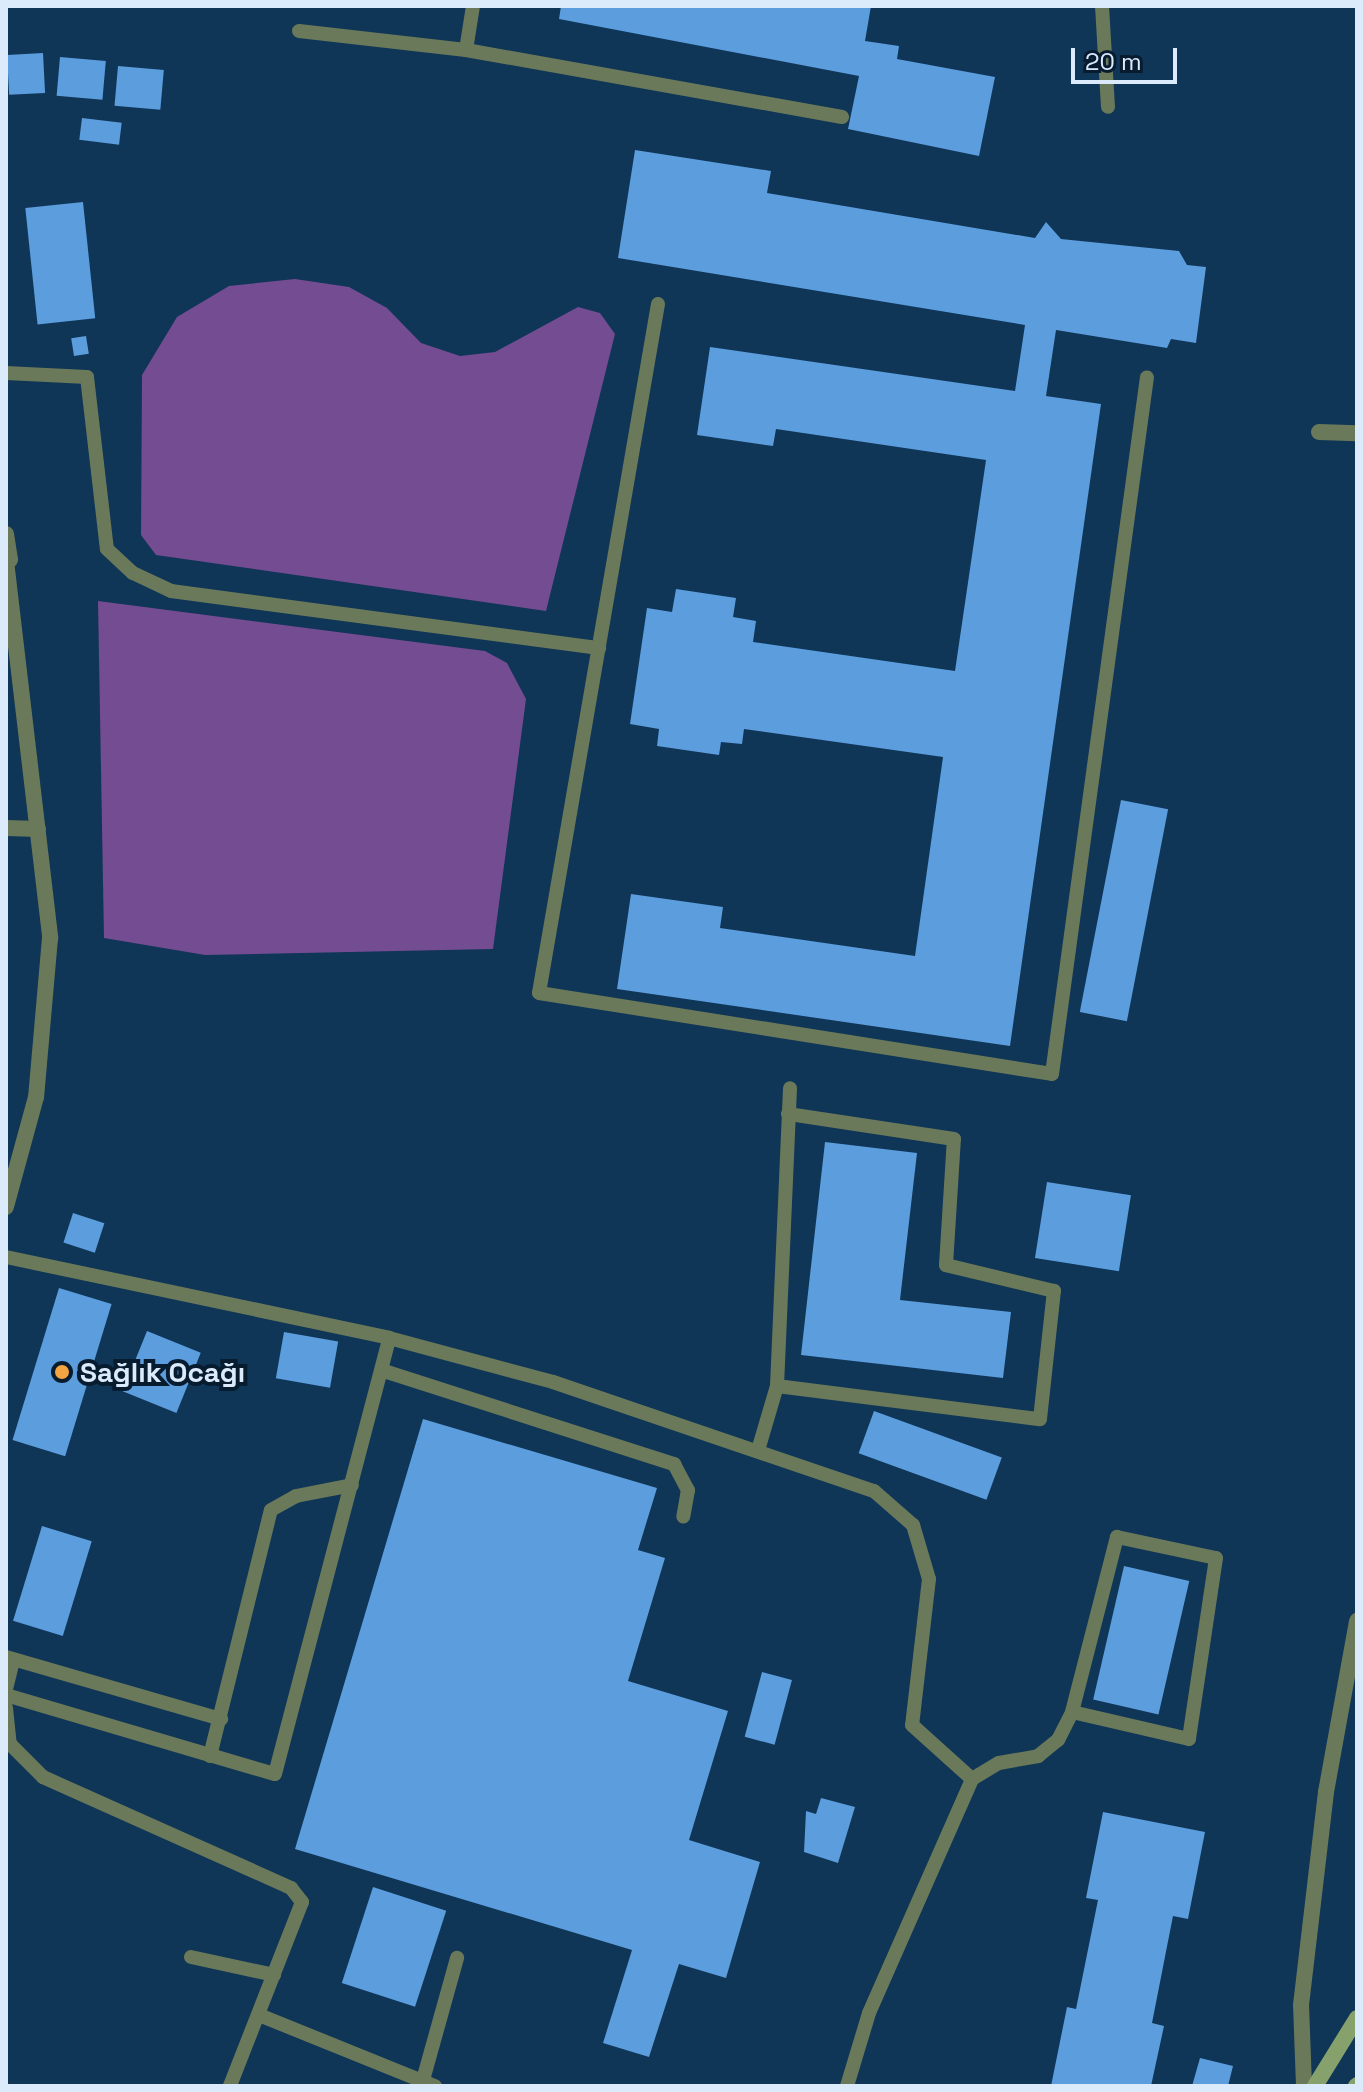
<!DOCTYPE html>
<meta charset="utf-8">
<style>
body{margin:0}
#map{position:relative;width:1363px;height:2092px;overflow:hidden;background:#0f3557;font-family:"Space Grotesk",sans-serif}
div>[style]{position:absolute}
.forest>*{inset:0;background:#744c92}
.building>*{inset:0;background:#5b9ddd;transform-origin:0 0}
.service>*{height:14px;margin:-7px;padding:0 7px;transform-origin:7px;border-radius:7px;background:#6a7959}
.minor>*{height:16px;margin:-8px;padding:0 8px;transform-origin:8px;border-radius:8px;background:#6a7959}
.tertiary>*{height:16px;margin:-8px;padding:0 8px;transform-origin:8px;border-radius:8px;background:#6a7959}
.secondary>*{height:16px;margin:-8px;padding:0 8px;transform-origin:8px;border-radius:8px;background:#87a16c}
.dots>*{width:22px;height:22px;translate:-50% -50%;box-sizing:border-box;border:4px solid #081c30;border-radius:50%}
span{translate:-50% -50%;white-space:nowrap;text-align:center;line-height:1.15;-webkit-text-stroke:8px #081c30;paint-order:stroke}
.poi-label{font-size:28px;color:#dbebfc;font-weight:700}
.left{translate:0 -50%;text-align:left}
.frame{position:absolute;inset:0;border:8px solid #dbebfc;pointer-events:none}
.scale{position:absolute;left:1071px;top:48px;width:106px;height:36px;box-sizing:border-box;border:4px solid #dbebfc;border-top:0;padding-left:10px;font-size:24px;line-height:28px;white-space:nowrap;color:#dbebfc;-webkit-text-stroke:6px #081c30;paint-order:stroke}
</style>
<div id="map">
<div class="forest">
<div style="clip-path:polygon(295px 279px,349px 287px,387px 308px,421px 343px,460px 356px,495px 352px,578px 307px,600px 313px,615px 334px,546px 611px,156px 555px,141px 535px,142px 375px,177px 317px,229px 286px)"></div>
<div style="clip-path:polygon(98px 601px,485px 651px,507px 663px,526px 699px,493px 949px,205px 955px,104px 938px)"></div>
</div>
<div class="building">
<div style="clip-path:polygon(561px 6px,871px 6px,865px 41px,899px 46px,897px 59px,995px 77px,979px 156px,848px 129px,859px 76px,559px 19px)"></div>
<div style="left:43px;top:53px;width:40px;height:36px;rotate:87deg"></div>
<div style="left:60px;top:57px;width:46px;height:39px;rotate:5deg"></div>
<div style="left:118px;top:66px;width:46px;height:40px;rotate:5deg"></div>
<div style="left:82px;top:118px;width:40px;height:22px;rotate:7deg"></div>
<div style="clip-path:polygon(635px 150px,771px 171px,767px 193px,1035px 238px,1046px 222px,1061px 239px,1179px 251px,1187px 265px,1206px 267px,1196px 343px,1171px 339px,1167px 348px,1056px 330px,1046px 396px,1101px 404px,1010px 1046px,617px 989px,631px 894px,723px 907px,720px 928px,915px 956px,943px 757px,744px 729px,742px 744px,721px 742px,719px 755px,657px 746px,659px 729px,630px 724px,647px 608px,672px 612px,676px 589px,736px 598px,733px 617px,756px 621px,753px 642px,955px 671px,986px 460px,776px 429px,773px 446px,697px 435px,710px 347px,1015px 391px,1025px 325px,618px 258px)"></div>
<div style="left:83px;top:202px;width:117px;height:58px;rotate:84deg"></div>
<div style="left:86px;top:336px;width:18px;height:15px;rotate:81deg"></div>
<div style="left:1121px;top:800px;width:48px;height:216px;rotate:11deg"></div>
<div style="clip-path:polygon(825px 1142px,917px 1153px,900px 1300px,1011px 1312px,1003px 1378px,801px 1355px)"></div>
<div style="left:1047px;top:1182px;width:85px;height:77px;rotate:9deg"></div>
<div style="left:73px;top:1213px;width:33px;height:31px;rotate:18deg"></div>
<div style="left:59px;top:1288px;width:55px;height:159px;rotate:17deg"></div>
<div style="left:147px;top:1331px;width:58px;height:65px;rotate:22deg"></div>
<div style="left:284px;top:1332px;width:55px;height:47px;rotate:10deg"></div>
<div style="left:874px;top:1411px;width:136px;height:45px;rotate:20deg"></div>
<div style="clip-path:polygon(423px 1419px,657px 1488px,638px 1550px,665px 1558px,628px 1681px,728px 1711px,689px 1840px,760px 1862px,726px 1978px,679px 1964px,649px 2057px,603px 2043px,632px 1950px,295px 1849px)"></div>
<div style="left:42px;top:1526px;width:52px;height:99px;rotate:17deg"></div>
<div style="left:1124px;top:1566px;width:67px;height:137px;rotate:13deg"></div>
<div style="left:762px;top:1672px;width:31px;height:67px;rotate:15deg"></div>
<div style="clip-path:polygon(821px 1798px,855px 1807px,838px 1863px,804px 1852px,806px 1811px,816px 1814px)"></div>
<div style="clip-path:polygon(1103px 1812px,1205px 1832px,1188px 1919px,1173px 1916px,1152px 2023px,1164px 2026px,1151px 2086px,1051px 2086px,1067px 2007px,1076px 2009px,1098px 1900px,1086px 1898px)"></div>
<div style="left:373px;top:1887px;width:77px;height:101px;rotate:18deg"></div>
<div style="clip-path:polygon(1200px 2058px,1233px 2066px,1228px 2086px,1192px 2086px)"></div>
</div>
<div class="service">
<div style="left:1102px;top:6px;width:101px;rotate:86.6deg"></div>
<div style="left:299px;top:31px;width:168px;rotate:6.5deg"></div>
<div style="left:466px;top:50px;width:382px;rotate:10.1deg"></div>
<div style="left:466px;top:50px;width:45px;rotate:-81deg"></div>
<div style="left:658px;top:304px;width:699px;rotate:99.8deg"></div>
<div style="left:539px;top:993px;width:519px;rotate:8.97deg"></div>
<div style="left:1052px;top:1074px;width:703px;rotate:-82.24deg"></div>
<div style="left:6px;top:373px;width:81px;rotate:2.8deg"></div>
<div style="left:87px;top:377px;width:173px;rotate:83.4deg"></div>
<div style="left:107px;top:549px;width:35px;rotate:43deg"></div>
<div style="left:133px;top:573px;width:42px;rotate:25.3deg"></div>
<div style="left:171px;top:591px;width:432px;rotate:7.6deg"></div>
<div style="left:6px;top:1257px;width:391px;rotate:11.9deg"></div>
<div style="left:389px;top:1338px;width:170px;rotate:15deg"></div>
<div style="left:553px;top:1382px;width:339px;rotate:18.8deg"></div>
<div style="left:874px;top:1491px;width:52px;rotate:41.1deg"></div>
<div style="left:913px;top:1525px;width:56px;rotate:73.5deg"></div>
<div style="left:929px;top:1579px;width:147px;rotate:96.6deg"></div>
<div style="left:912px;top:1725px;width:81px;rotate:42deg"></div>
<div style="left:384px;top:1371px;width:305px;rotate:17.8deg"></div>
<div style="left:674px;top:1464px;width:30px;rotate:62deg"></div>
<div style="left:688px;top:1490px;width:27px;rotate:100deg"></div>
<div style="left:777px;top:1386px;width:265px;rotate:7.2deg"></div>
<div style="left:1040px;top:1419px;width:129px;rotate:-83.8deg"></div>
<div style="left:1054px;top:1291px;width:111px;rotate:-166.5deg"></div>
<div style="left:946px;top:1265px;width:126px;rotate:-86.4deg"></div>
<div style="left:954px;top:1139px;width:168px;rotate:-171.4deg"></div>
<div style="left:759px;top:1447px;width:64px;rotate:-73.6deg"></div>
<div style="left:777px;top:1386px;width:298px;rotate:-87.5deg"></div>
<div style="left:6px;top:1657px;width:224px;rotate:16.1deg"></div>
<div style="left:6px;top:1689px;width:30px;rotate:-76deg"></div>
<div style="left:6px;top:1695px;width:280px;rotate:16.4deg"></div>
<div style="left:275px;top:1774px;width:451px;rotate:-75.3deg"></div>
<div style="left:6px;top:1708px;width:36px;rotate:84deg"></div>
<div style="left:10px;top:1744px;width:47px;rotate:45deg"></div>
<div style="left:43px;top:1777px;width:272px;rotate:24.1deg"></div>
<div style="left:291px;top:1888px;width:18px;rotate:52deg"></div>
<div style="left:302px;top:1902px;width:198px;rotate:111.4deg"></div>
<div style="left:210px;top:1756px;width:253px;rotate:-76.1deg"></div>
<div style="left:271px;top:1510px;width:29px;rotate:-29deg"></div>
<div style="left:296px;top:1496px;width:57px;rotate:-11.1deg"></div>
<div style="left:191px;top:1957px;width:85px;rotate:12.2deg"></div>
<div style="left:259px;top:2015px;width:190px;rotate:22deg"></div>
<div style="left:423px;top:2080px;width:127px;rotate:-74.4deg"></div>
<div style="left:847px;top:2086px;width:76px;rotate:-73.2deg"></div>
<div style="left:869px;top:2013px;width:256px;rotate:-66.2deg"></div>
<div style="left:972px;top:1779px;width:31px;rotate:-31deg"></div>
<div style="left:999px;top:1763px;width:40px;rotate:-10deg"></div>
<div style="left:1038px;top:1756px;width:26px;rotate:-39deg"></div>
<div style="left:1058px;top:1740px;width:31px;rotate:-63deg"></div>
<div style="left:1072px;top:1712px;width:181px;rotate:-75.6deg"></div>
<div style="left:1117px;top:1537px;width:101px;rotate:12deg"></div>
<div style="left:1216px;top:1558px;width:183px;rotate:98.5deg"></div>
<div style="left:1189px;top:1739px;width:120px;rotate:-167deg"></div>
</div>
<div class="minor">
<div style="left:1319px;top:432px;width:38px;rotate:2deg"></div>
<div style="left:6px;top:534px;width:26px;rotate:81deg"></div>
<div style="left:6px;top:828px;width:32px;rotate:2deg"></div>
</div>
<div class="tertiary">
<div style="left:6px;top:561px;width:380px;rotate:83.3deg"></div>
<div style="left:50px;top:938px;width:160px;rotate:95deg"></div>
<div style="left:36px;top:1097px;width:114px;rotate:105.3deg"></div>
<div style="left:1304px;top:2086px;width:81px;rotate:-92.1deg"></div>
<div style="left:1301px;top:2005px;width:214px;rotate:-83.3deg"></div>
<div style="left:1326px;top:1792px;width:174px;rotate:-79.7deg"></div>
</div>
<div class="secondary">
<div style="left:1315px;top:2086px;width:80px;rotate:-58.3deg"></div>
<div style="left:1356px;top:2086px;width:1px;rotate:-45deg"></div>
</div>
<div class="dots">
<div style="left:62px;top:1372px;background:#f2a541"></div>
</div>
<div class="poi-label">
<span class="left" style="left:80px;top:1372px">Sağlık Ocağı</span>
</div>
<div class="frame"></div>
<div class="scale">20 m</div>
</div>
